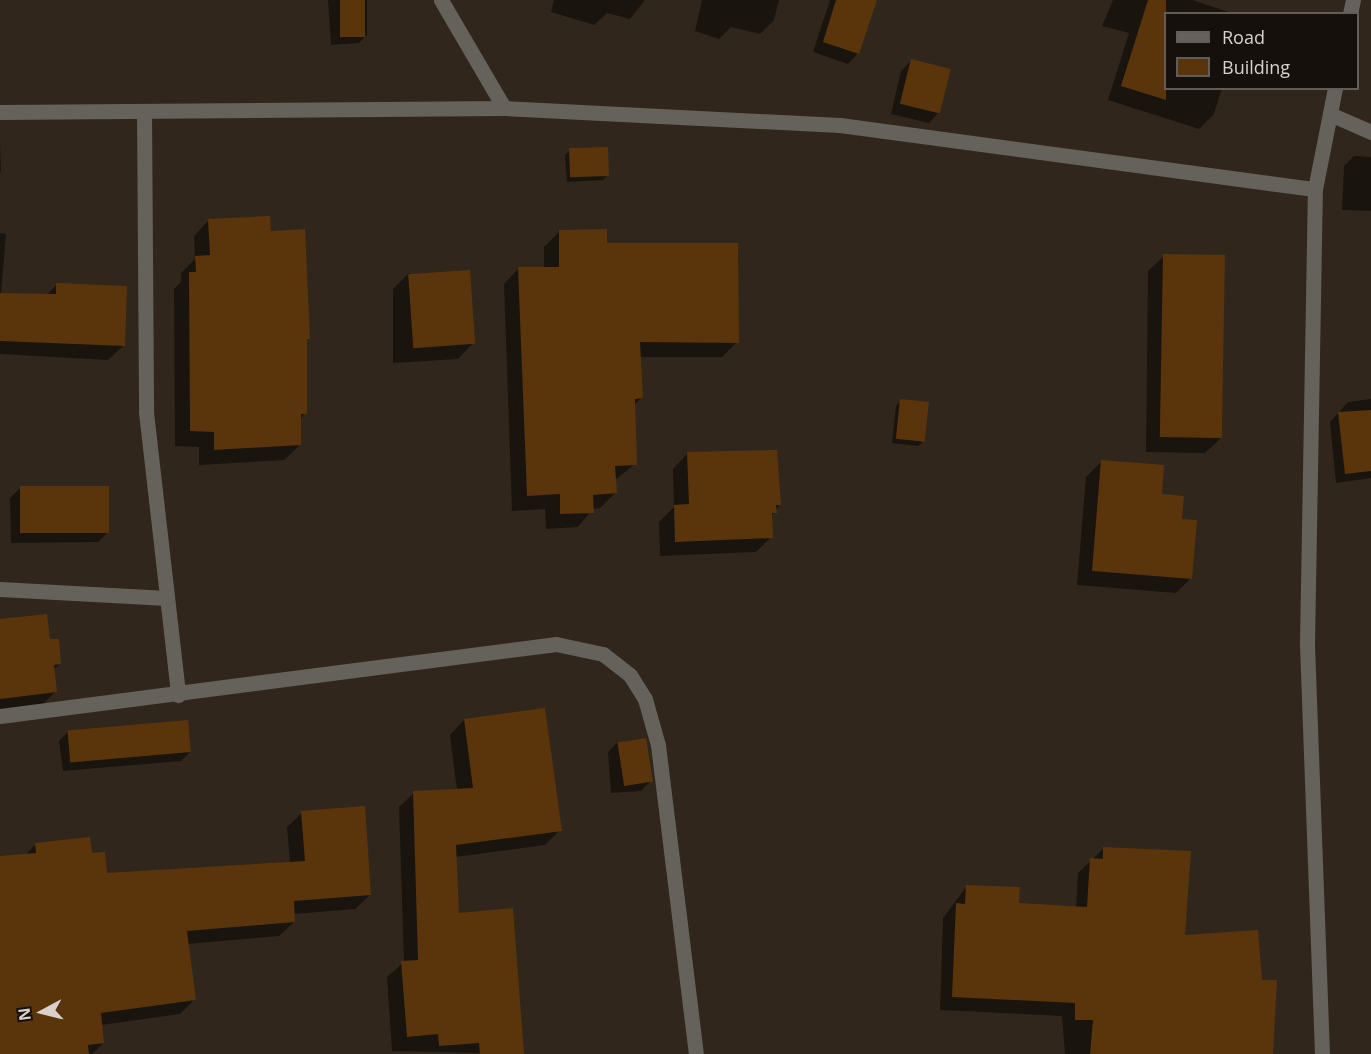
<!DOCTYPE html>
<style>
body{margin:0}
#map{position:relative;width:1371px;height:1054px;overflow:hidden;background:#31261c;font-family:"Open Sans",sans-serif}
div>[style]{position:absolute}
.shadow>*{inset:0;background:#0007}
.building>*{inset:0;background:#5a350b;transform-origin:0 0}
.minor>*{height:15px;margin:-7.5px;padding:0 7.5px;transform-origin:7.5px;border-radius:7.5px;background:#64625b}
span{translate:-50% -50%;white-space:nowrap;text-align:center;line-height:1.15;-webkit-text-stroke:5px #15100c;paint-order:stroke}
.legend{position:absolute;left:1164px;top:12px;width:195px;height:78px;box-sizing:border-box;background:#15100c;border:2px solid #635d58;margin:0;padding:8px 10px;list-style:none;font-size:18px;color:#d9d1cb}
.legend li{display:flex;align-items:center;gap:12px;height:30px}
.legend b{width:30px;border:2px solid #635d58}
.north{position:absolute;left:12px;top:982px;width:60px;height:60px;-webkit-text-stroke:4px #15100c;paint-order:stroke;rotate:263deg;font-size:16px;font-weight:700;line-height:24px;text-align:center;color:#d9d1cb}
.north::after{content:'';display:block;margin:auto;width:21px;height:27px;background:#d9d1cb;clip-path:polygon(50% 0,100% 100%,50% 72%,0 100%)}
</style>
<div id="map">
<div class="shadow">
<div style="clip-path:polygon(328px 0,367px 0,367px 35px,359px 43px,331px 45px)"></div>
<div style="clip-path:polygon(554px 0,553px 0,645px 0,630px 19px,607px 13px,594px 25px,551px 12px)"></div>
<div style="clip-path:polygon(702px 0,779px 0,774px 20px,760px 34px,731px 27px,719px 39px,695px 31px)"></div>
<div style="clip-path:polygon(830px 0,871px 0,858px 53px,848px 64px,813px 52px)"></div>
<div style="clip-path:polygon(1113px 0,1192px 0,1235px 14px,1166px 14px,1166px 88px,1222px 88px,1214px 114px,1199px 129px,1108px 100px,1129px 33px,1102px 26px)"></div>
<div style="clip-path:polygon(911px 61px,939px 112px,929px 123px,891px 114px,901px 71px)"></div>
<div style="clip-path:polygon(0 142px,1px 171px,0 173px)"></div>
<div style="clip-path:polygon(570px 150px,608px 175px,603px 180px,567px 182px,565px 155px)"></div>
<div style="clip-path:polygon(1354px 156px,1371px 157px,1371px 211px,1342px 210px,1344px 166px)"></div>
<div style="clip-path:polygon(209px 220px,269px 233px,309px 338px,305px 342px,305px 413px,300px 419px,300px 445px,284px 460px,199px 465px,199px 447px,175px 446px,174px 289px,181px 282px,181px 273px,195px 259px,194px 236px)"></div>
<div style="clip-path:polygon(559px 232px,605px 244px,737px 342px,722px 357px,639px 357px,641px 398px,633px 406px,635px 464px,615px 480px,615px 493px,600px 508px,593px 509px,578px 527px,546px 529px,545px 509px,512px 511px,504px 284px,519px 268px,544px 268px,544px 247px)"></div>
<div style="clip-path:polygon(0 233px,6px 234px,1px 294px,46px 296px,57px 284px,123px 346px,108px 360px,0 354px)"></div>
<div style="clip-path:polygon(1164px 256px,1221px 438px,1205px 453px,1146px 452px,1148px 271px)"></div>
<div style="clip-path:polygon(409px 273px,473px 343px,458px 359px,393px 363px,393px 289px)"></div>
<div style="clip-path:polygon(1371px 399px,1371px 478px,1336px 483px,1330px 422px,1348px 402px)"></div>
<div style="clip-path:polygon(901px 401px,923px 442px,918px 446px,892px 443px,896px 406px)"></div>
<div style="clip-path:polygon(688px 453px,780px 504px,771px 517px,771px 537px,756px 552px,660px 556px,659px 522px,674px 507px,673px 469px)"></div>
<div style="clip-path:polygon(1102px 461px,1160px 495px,1191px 578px,1176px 593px,1077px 585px,1086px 477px)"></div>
<div style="clip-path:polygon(21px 487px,108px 532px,98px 542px,11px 543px,10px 498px)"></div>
<div style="clip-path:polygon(0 621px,49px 641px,60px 664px,53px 670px,55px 692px,40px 707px,0 712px)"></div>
<div style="clip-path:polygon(464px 720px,560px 830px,545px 845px,455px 857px,458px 914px,523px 1054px,392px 1051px,387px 977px,404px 962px,399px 807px,414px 793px,457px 790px,450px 735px)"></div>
<div style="clip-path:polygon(68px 732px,190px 752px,181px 761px,63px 771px,59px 741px)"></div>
<div style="clip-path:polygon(618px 742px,651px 780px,641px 791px,611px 793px,608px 752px)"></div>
<div style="clip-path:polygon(302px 813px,370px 895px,355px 909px,293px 914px,294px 922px,279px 936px,187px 944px,194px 1000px,180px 1014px,101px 1025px,103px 1043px,92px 1054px,0 1054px,0 858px,25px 855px,36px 844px,90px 855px,106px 875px,290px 863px,287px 827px)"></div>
<div style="clip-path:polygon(1104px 848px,1183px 937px,1245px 1054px,1065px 1054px,1062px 1016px,940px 1010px,943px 918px,967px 886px,1018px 904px,1076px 908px,1078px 873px)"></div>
</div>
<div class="building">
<div style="left:340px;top:0;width:25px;height:37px"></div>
<div style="clip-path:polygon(836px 0,877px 0,859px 54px,823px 42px)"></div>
<div style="clip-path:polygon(1148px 0,1166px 0,1166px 100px,1121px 86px)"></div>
<div style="left:911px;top:59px;width:41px;height:46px;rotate:14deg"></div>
<div style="left:608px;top:147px;width:29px;height:39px;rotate:88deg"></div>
<div style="clip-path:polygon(270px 216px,271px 231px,305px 229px,310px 339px,307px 339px,307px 414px,301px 414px,301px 445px,214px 450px,214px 432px,190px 431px,189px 272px,196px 272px,195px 256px,210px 255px,208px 219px)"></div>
<div style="clip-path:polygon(607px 229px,607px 243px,738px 243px,739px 343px,640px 342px,643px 398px,635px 399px,637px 465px,615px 466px,617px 493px,593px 495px,594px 513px,560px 514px,560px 494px,527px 496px,518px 267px,559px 267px,559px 230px)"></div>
<div style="left:1163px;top:254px;width:62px;height:183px;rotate:1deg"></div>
<div style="left:470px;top:270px;width:74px;height:62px;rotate:86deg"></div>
<div style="clip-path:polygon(56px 283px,127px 286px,125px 346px,0 341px,0 293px,56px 294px)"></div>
<div style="left:900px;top:399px;width:29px;height:40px;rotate:6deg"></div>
<div style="clip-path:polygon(1371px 410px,1371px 471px,1345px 474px,1338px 412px)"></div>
<div style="clip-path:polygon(777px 450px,781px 505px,776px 505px,777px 513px,772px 513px,773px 538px,675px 542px,674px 505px,689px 504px,687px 452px)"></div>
<div style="clip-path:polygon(1101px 460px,1164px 465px,1162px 494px,1184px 496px,1182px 519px,1197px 520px,1192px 579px,1092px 571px)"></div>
<div style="left:20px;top:486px;width:89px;height:47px"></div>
<div style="clip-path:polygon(47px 614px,50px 639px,59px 639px,61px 664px,54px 665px,57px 692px,0 699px,0 619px)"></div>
<div style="clip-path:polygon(545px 708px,562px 831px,456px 845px,459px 913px,513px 908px,524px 1054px,480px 1054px,479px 1043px,439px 1046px,438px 1034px,407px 1037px,401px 961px,418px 960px,413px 791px,473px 788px,464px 719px)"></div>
<div style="left:188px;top:720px;width:32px;height:121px;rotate:85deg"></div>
<div style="left:646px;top:738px;width:44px;height:29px;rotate:81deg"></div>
<div style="clip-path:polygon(365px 806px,371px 895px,294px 901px,295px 922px,187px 931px,196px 1000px,101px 1013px,104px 1043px,88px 1045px,89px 1054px,0 1054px,0 856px,36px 853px,35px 843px,90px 837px,92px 853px,105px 852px,107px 873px,305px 861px,301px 811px)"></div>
<div style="clip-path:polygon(1103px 847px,1191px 851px,1185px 935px,1258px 930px,1262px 980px,1277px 980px,1273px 1054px,1090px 1054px,1093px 1020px,1075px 1020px,1075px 1003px,952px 997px,956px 903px,965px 904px,966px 885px,1020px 887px,1019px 903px,1087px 907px,1090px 858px,1103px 859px)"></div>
</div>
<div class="minor">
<div style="left:441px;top:0;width:125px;rotate:59.7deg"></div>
<div style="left:1350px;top:14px;width:14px;rotate:-78deg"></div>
<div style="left:144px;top:111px;width:301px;rotate:89.6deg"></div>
<div style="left:146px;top:412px;width:285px;rotate:83.5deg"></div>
<div style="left:0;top:112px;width:504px;rotate:-0.45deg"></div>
<div style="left:504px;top:108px;width:336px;rotate:2.9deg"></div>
<div style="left:840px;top:125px;width:479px;rotate:7.7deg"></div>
<div style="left:1330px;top:114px;width:45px;rotate:23.7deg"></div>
<div style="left:0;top:589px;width:167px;rotate:3.1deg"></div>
<div style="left:0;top:716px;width:561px;rotate:-7.38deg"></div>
<div style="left:556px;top:644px;width:48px;rotate:12deg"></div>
<div style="left:603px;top:654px;width:34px;rotate:38deg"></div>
<div style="left:630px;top:675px;width:28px;rotate:58deg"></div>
<div style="left:645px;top:699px;width:48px;rotate:74.2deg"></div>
<div style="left:658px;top:745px;width:311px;rotate:83deg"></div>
<div style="left:1322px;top:1054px;width:411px;rotate:-92.1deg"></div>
<div style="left:1307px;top:643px;width:454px;rotate:-89deg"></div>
<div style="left:1315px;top:189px;width:103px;rotate:-78.8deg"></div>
</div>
<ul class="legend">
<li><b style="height:8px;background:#64625b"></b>Road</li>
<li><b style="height:16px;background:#5a350b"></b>Building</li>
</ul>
<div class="north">N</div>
</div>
